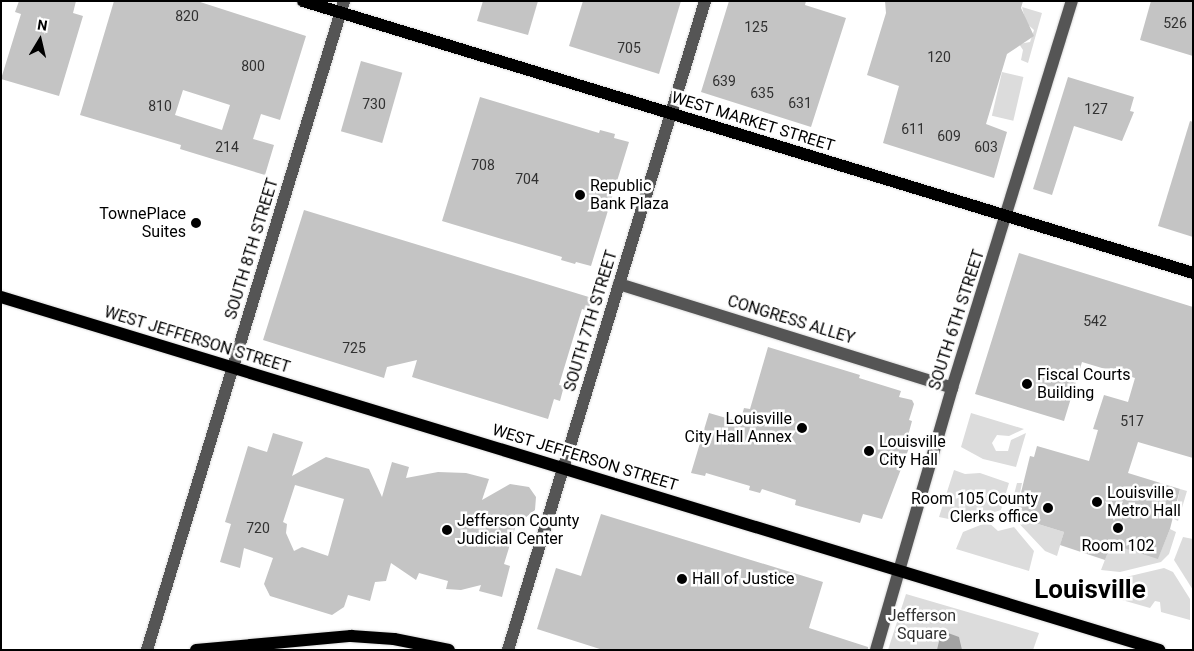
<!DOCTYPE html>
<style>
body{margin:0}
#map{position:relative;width:1194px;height:651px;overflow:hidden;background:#fff;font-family:Roboto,sans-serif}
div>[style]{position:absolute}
.green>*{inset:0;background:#dcdcdc;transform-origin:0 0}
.water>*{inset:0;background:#a3a3a3}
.building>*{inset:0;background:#c4c4c4;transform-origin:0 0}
.roads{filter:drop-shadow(0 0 1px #dbdbdb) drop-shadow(0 0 1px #dbdbdb)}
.minor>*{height:12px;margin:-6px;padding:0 6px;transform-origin:6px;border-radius:6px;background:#555}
.major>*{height:12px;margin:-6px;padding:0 6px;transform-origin:6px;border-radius:6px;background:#000}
.dots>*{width:14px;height:14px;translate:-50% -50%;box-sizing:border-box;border:2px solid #fff;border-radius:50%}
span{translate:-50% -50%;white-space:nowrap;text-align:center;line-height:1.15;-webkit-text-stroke:5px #fff;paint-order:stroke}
.number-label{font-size:14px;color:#313131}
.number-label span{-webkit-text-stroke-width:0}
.street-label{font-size:16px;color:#000}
.poi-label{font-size:16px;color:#000}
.left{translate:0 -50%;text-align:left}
.right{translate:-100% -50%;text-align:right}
.park-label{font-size:16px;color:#333}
.town-label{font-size:26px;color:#000;font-weight:700}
.frame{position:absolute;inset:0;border:2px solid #000;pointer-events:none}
.north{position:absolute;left:15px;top:15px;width:50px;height:50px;-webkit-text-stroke:4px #fff;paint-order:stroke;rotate:9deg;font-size:14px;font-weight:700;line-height:20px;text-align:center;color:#000}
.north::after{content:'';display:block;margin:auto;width:18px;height:22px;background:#000;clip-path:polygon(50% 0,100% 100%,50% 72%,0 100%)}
</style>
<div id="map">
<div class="green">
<div style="clip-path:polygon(1022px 7px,1042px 13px,1028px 63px,1021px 60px,1023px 50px,1019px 44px,1030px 42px,1034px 30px,1026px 23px)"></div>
<div style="left:1002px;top:72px;width:22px;height:45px;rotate:13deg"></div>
<div style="clip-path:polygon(971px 413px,1024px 429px,1009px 436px,997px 435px,992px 443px,996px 451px,1008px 451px,1011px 440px,1026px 433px,1016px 467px,983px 459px,961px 447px)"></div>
<div style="clip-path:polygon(954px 470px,965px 474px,980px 473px,1009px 483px,1001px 510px,963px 522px,939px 517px)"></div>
<div style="clip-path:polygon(1017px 483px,1022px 483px,1015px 517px,1064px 532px,1057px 556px,1045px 551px,1012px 516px,1011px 506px)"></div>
<div style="clip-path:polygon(1180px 489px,1187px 491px,1178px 521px,1174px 519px)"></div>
<div style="clip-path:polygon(988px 522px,998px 531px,1014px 527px,1034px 551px,1029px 571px,956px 549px,963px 532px)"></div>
<div style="clip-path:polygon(1170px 529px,1176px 532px,1169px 554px,1161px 562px,1120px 572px,1101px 570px,1111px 544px,1158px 558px)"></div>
<div style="clip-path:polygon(1183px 537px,1193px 539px,1193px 590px,1174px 560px)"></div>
<div style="clip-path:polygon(1164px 568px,1173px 572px,1190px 599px,1190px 620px,1161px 612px,1160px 602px,1155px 601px,1150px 608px,1115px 598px,1126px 577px)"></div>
<div style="clip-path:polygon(906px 594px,1039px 633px,1033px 650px,888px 650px)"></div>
</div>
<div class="water">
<div style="clip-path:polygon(948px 633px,959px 637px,962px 650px,937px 650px,940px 637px)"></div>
</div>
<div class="building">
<div style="clip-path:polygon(19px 1px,76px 1px,73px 13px,83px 16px,59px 96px,1px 79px,21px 14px,15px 12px)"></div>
<div style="clip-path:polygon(evenodd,114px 1px,197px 1px,306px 36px,280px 120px,261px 114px,253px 139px,274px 145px,265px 175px,180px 149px,181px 145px,80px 115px,114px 1px,183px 90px,230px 105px,222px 130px,175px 115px,183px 90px)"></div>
<div style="clip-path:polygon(483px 1px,538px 1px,528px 35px,477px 21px)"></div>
<div style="clip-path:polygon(583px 1px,681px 1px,659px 74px,569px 46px)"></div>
<div style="clip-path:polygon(729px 1px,806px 1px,805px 5px,846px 18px,811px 127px,701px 92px)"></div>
<div style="clip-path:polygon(885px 1px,1023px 1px,1021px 8px,1034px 36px,1007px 54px,986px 124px,1007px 132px,994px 178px,883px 143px,899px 86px,867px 75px,886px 13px)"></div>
<div style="clip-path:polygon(1151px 1px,1193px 1px,1193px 56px,1140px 40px)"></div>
<div style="left:361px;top:61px;width:43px;height:73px;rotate:16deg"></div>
<div style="clip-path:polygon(1068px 77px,1134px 97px,1130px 111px,1134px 112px,1122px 141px,1074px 126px,1052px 195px,1033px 189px)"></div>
<div style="clip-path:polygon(480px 97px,599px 133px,600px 130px,615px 134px,614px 138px,629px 142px,591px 266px,576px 262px,575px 264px,561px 260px,562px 257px,442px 221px)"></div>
<div style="clip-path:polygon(1190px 121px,1193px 122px,1193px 237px,1158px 226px)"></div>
<div style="clip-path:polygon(304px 210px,592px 298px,588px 311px,582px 309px,559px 385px,564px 386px,560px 401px,554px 399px,548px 419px,412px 377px,417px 360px,387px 367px,384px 378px,263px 340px)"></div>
<div style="clip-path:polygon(1019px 253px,1193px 307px,1193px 458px,1138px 442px,1128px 473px,1180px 489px,1170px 529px,1158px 559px,1111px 544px,1105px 560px,1060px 545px,1064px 532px,1015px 517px,1030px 456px,1034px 457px,1037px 446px,1089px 461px,1098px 430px,1093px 429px,1104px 395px,1128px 402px,1135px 378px,1082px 362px,1064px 421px,975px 394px)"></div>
<div style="clip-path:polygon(768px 347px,860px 375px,859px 378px,901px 391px,899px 397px,912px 400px,914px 404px,909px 420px,912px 421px,905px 447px,909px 448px,882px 519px,863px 514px,860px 523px,795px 505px,796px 500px,762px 489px,760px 493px,749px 490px,750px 486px,706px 473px,705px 476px,691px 473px,709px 413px,740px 422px,744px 408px,750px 409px)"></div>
<div style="clip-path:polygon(evenodd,273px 433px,303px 442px,292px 476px,326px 457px,369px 469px,382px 497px,392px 462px,409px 467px,406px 478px,438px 472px,466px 473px,489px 479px,482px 500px,510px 484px,529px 487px,536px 497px,535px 510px,516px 525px,504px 564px,510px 566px,502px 597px,479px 591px,481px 585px,461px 590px,446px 589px,448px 581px,419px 573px,416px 580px,391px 563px,386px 581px,375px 582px,370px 601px,348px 595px,344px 607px,332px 615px,270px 596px,264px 584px,273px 558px,244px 548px,240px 568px,220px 562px,231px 524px,225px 522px,248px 446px,267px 452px,273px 433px,295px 485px,344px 499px,328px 556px,302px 547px,294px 551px,286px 533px,287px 524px,283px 522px,295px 485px)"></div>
<div style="clip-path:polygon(601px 514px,823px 582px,809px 628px,868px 647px,868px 650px,603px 650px,537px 629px,556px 568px,581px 576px)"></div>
</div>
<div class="roads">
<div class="minor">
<div style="left:619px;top:284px;width:349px;rotate:17.3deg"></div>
<div style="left:147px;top:650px;width:678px;rotate:-73.11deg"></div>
<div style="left:508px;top:650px;width:678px;rotate:-73.11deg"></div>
<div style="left:876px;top:650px;width:273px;rotate:-73.8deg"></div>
<div style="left:952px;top:388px;width:405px;rotate:-72.8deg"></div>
</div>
<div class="major">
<div style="left:303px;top:1px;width:931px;rotate:16.99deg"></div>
<div style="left:1px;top:297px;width:1211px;rotate:16.95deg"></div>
<div style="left:196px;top:650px;width:156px;rotate:-5.2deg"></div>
<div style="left:351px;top:636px;width:43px;rotate:4deg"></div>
<div style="left:394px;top:639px;width:56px;rotate:11.3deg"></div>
</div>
</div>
<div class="dots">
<div style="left:580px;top:195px;background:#000"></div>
<div style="left:196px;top:223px;background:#000"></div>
<div style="left:1027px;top:384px;background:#000"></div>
<div style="left:802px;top:428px;background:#000"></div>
<div style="left:869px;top:451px;background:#000"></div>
<div style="left:1097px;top:502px;background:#000"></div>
<div style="left:1048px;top:508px;background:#000"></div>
<div style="left:1118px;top:528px;background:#000"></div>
<div style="left:447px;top:530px;background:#000"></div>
<div style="left:682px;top:579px;background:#000"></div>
</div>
<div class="number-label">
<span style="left:187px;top:16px">820</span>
<span style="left:1175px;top:23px">526</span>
<span style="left:756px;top:27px">125</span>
<span style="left:629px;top:48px">705</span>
<span style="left:939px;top:57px">120</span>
<span style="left:253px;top:66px">800</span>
<span style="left:724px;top:81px">639</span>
<span style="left:762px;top:93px">635</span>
<span style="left:800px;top:103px">631</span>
<span style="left:374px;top:104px">730</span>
<span style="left:160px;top:106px">810</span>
<span style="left:1096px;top:109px">127</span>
<span style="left:913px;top:129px">611</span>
<span style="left:949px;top:136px">609</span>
<span style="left:227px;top:147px">214</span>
<span style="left:986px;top:147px">603</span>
<span style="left:483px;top:165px">708</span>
<span style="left:527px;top:179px">704</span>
<span style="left:1095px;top:321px">542</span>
<span style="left:354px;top:348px">725</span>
<span style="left:1132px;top:421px">517</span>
<span style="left:258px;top:528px">720</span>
</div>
<div class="street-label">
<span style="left:753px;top:122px;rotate:17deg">WEST MARKET STREET</span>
<span style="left:252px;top:249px;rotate:-73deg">SOUTH 8TH STREET</span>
<span style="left:791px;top:320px;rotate:17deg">CONGRESS ALLEY</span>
<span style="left:957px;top:320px;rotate:-72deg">SOUTH 6TH STREET</span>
<span style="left:591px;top:321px;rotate:-73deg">SOUTH 7TH STREET</span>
<span style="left:197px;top:340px;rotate:17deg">WEST JEFFERSON STREET</span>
<span style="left:585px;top:458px;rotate:17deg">WEST JEFFERSON STREET</span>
</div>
<div class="poi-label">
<span class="left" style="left:590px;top:195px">Republic<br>Bank Plaza</span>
<span class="right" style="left:186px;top:223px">TownePlace<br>Suites</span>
<span class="left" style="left:1037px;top:384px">Fiscal Courts<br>Building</span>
<span class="right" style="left:792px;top:428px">Louisville<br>City Hall Annex</span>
<span class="left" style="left:879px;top:451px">Louisville<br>City Hall</span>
<span class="left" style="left:1107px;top:502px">Louisville<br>Metro Hall</span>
<span class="right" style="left:1038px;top:508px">Room 105 County<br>Clerks office</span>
<span class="left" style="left:457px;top:530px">Jefferson County<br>Judicial Center</span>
<span style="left:1118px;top:546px">Room 102</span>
<span class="left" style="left:692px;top:579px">Hall of Justice</span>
</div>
<div class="park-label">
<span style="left:922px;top:625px">Jefferson<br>Square</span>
</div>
<div class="town-label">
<span style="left:1090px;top:590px">Louisville</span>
</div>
<div class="frame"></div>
<div class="north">N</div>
</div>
